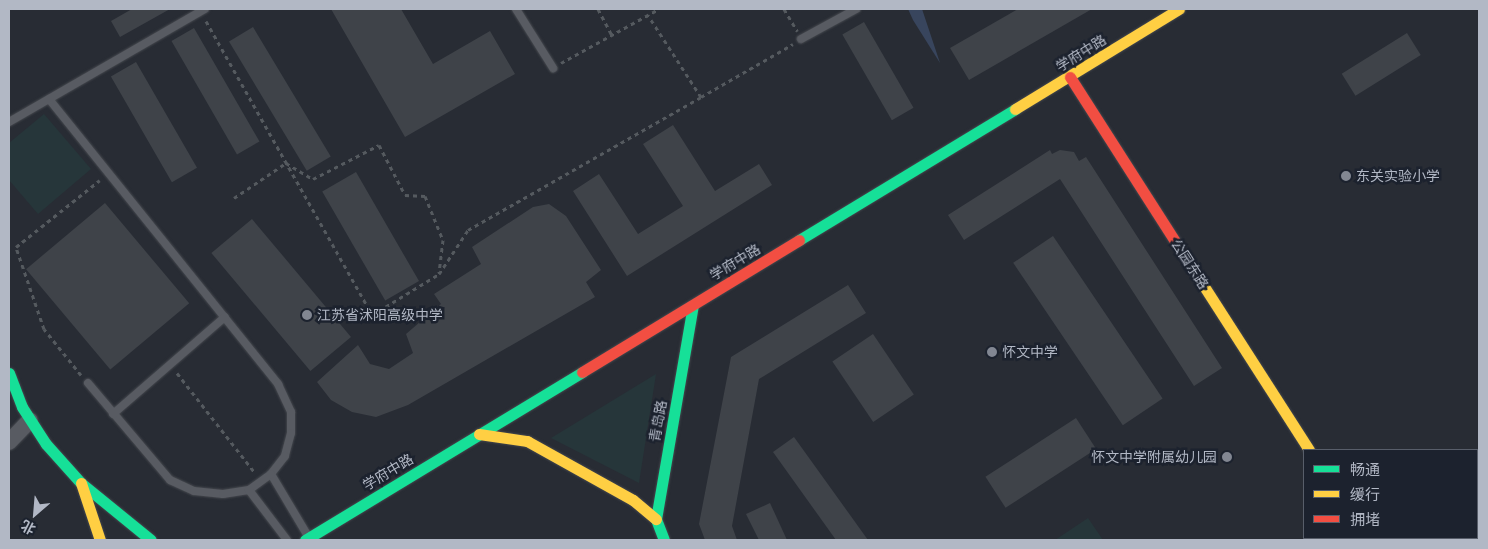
<!DOCTYPE html>
<meta charset="utf-8">
<style>
body{margin:0}
#map{position:relative;width:1488px;height:549px;overflow:hidden;background:#282c34;font-family:Helvetica,"Noto Sans SC",sans-serif}
div>[style]{position:absolute}
.green>*{inset:0;background:#26363a}
.water>*{inset:0;background:#38455d}
.building>*{inset:0;background:#3f4349;transform-origin:0 0}
.path>*{height:3px;margin-top:-1.5px;transform-origin:0;background:repeating-linear-gradient(90deg,#555a5f 0 4px,transparent 0 8px)}
.roads{filter:drop-shadow(0 0 1px #44474d) drop-shadow(0 0 1px #44474d)}
.lane>*{height:8px;margin:-4px;padding:0 4px;transform-origin:4px;border-radius:4px;background:#585b62}
.street>*{height:16px;margin:-8px;padding:0 8px;transform-origin:8px;border-radius:8px;background:#585b62}
.fast>*{height:11px;margin:-5.5px;padding:0 5.5px;transform-origin:5.5px;border-radius:5.5px;background:#16e098}
.slow>*{height:11px;margin:-5.5px;padding:0 5.5px;transform-origin:5.5px;border-radius:5.5px;background:#ffcf43}
.jam>*{height:11px;margin:-5.5px;padding:0 5.5px;transform-origin:5.5px;border-radius:5.5px;background:#f24e42}
.dots>*{width:14px;height:14px;translate:-50% -50%;box-sizing:border-box;border:2px solid #1c222e;border-radius:50%}
span{translate:-50% -50%;white-space:nowrap;text-align:center;line-height:1.15;-webkit-text-stroke:5px #1c222e;paint-order:stroke}
.street-label{font-size:14px;color:#b2b8c5}
.poi-label{font-size:14px;color:#b2b8c5}
.left{translate:0 -50%;text-align:left}
.right{translate:-100% -50%;text-align:right}
.frame{position:absolute;inset:0;border:10px solid #b2b8c5;pointer-events:none}
.legend{position:absolute;left:1303px;top:449px;width:175px;height:90px;box-sizing:border-box;background:#1c222e;border:1px solid #585e6a;margin:0;padding:6px 9px;list-style:none;font-size:15px;color:#b2b8c5}
.legend li{display:flex;align-items:center;gap:10px;height:25px}
.legend b{width:25px;border:1px solid #585e6a}
.north{position:absolute;left:10px;top:489px;width:50px;height:50px;-webkit-text-stroke:4px #1c222e;paint-order:stroke;rotate:207deg;font-size:14px;font-weight:700;line-height:20px;text-align:center;color:#b2b8c5}
.north::after{content:'';display:block;margin:auto;width:18px;height:22px;background:#b2b8c5;clip-path:polygon(50% 0,100% 100%,50% 72%,0 100%)}
</style>
<div id="map">
<div class="green">
<div style="clip-path:polygon(44px 114px,91px 169px,38px 214px,9px 180px,9px 143px)"></div>
<div style="clip-path:polygon(656px 374px,639px 483px,551px 438px)"></div>
<div style="clip-path:polygon(1088px 518px,1103px 540px,1055px 540px)"></div>
</div>
<div class="water">
<div style="clip-path:polygon(908px 9px,922px 9px,940px 63px,913px 20px)"></div>
</div>
<div class="building">
<div style="clip-path:polygon(132px 9px,170px 9px,120px 37px,111px 21px)"></div>
<div style="clip-path:polygon(331px 9px,401px 9px,433px 64px,490px 31px,515px 74px,405px 137px)"></div>
<div style="clip-path:polygon(1018px 9px,1092px 9px,969px 80px,950px 48px)"></div>
<div style="left:864px;top:22px;width:99px;height:25px;rotate:60deg"></div>
<div style="left:253px;top:27px;width:151px;height:28px;rotate:59deg"></div>
<div style="left:194px;top:28px;width:131px;height:26px;rotate:60deg"></div>
<div style="left:1407px;top:33px;width:26px;height:77px;rotate:58deg"></div>
<div style="left:136px;top:62px;width:122px;height:29px;rotate:60deg"></div>
<div style="clip-path:polygon(673px 125px,715px 191px,759px 164px,772px 185px,627px 276px,573px 191px,599px 174px,638px 234px,683px 206px,643px 144px)"></div>
<div style="clip-path:polygon(1050px 150px,1052px 154px,1060px 150px,1074px 152px,1079px 161px,1086px 157px,1222px 368px,1194px 386px,1060px 179px,964px 240px,948px 215px)"></div>
<div style="left:356px;top:172px;width:126px;height:39px;rotate:60deg"></div>
<div style="left:105px;top:203px;width:131px;height:103px;rotate:50deg"></div>
<div style="clip-path:polygon(549px 204px,566px 216px,601px 270px,586px 282px,595px 297px,408px 405px,376px 417px,352px 412px,331px 400px,317px 382px,358px 345px,370px 364px,389px 369px,413px 353px,406px 334px,441px 304px,434px 294px,481px 264px,472px 247px,533px 207px)"></div>
<div style="left:252px;top:219px;width:154px;height:53px;rotate:50deg"></div>
<div style="left:1053px;top:236px;width:196px;height:48px;rotate:56deg"></div>
<div style="clip-path:polygon(848px 285px,866px 313px,759px 379px,732px 526px,737px 540px,705px 540px,699px 524px,731px 357px)"></div>
<div style="left:873px;top:334px;width:73px;height:49px;rotate:56deg"></div>
<div style="left:1076px;top:418px;width:37px;height:108px;rotate:57deg"></div>
<div style="clip-path:polygon(794px 437px,868px 540px,836px 540px,773px 452px)"></div>
<div style="clip-path:polygon(770px 503px,787px 540px,759px 540px,746px 514px)"></div>
<div style="left:1396px;top:538px;width:35px;height:3px"></div>
</div>
<div class="path">
<div style="left:598px;top:9px;width:30px;rotate:62deg"></div>
<div style="left:784px;top:9px;width:26px;rotate:59deg"></div>
<div style="left:206px;top:21px;width:338px;rotate:60.5deg"></div>
<div style="left:372px;top:315px;width:79px;rotate:-31.5deg"></div>
<div style="left:439px;top:274px;width:53px;rotate:-56.6deg"></div>
<div style="left:468px;top:230px;width:268px;rotate:-29.7deg"></div>
<div style="left:701px;top:97px;width:98px;rotate:-122.9deg"></div>
<div style="left:561px;top:63px;width:112px;rotate:-28.9deg"></div>
<div style="left:701px;top:97px;width:106px;rotate:-29.9deg"></div>
<div style="left:234px;top:198px;width:63px;rotate:-33.9deg"></div>
<div style="left:286px;top:163px;width:31px;rotate:31deg"></div>
<div style="left:313px;top:179px;width:74px;rotate:-27.3deg"></div>
<div style="left:379px;top:145px;width:56px;rotate:62.5deg"></div>
<div style="left:405px;top:195px;width:20px;rotate:3deg"></div>
<div style="left:425px;top:196px;width:48px;rotate:67.8deg"></div>
<div style="left:443px;top:240px;width:33px;rotate:97deg"></div>
<div style="left:177px;top:373px;width:127px;rotate:52deg"></div>
<div style="left:81px;top:375px;width:59px;rotate:-128.8deg"></div>
<div style="left:44px;top:329px;width:87px;rotate:-108.9deg"></div>
<div style="left:16px;top:247px;width:107px;rotate:-38.6deg"></div>
</div>
<div class="roads">
<div class="lane">
<div style="left:516px;top:9px;width:70px;rotate:57.9deg"></div>
<div style="left:801px;top:39px;width:63px;rotate:-28.6deg"></div>
<div style="left:49px;top:99px;width:366px;rotate:51.2deg"></div>
<div style="left:278px;top:384px;width:31px;rotate:65deg"></div>
<div style="left:291px;top:412px;width:21px;rotate:90deg"></div>
<div style="left:291px;top:433px;width:24px;rotate:105deg"></div>
<div style="left:285px;top:456px;width:23px;rotate:128deg"></div>
<div style="left:271px;top:474px;width:72px;rotate:59.2deg"></div>
<div style="left:9px;top:122px;width:226px;rotate:-30deg"></div>
<div style="left:88px;top:383px;width:127px;rotate:49.8deg"></div>
<div style="left:170px;top:480px;width:26px;rotate:25deg"></div>
<div style="left:194px;top:491px;width:29px;rotate:6deg"></div>
<div style="left:223px;top:494px;width:26px;rotate:-9deg"></div>
<div style="left:249px;top:490px;width:27px;rotate:-36deg"></div>
<div style="left:113px;top:414px;width:148px;rotate:-40.9deg"></div>
<div style="left:249px;top:490px;width:63px;rotate:52.8deg"></div>
</div>
<div class="street">
<div style="left:9px;top:442px;width:30px;rotate:-46deg"></div>
<div style="left:1367px;top:538px;width:2px;rotate:63deg"></div>
</div>
<div class="fast">
<div style="left:799px;top:240px;width:253px;rotate:-31.2deg"></div>
<div style="left:9px;top:373px;width:36px;rotate:69deg"></div>
<div style="left:22px;top:407px;width:44px;rotate:57deg"></div>
<div style="left:46px;top:444px;width:52px;rotate:48.1deg"></div>
<div style="left:81px;top:483px;width:90px;rotate:39.2deg"></div>
<div style="left:305px;top:540px;width:324px;rotate:-31.2deg"></div>
<div style="left:664px;top:540px;width:22px;rotate:-111deg"></div>
<div style="left:656px;top:519px;width:217px;rotate:-80.2deg"></div>
</div>
<div class="slow">
<div style="left:1015px;top:109px;width:192px;rotate:-31.4deg"></div>
<div style="left:1182px;top:252px;width:235px;rotate:57.3deg"></div>
<div style="left:479px;top:434px;width:49px;rotate:8.3deg"></div>
<div style="left:527px;top:441px;width:121px;rotate:29.1deg"></div>
<div style="left:633px;top:500px;width:30px;rotate:40deg"></div>
<div style="left:81px;top:483px;width:60px;rotate:71.6deg"></div>
</div>
<div class="jam">
<div style="left:1070px;top:77px;width:208px;rotate:57.4deg"></div>
<div style="left:582px;top:372px;width:254px;rotate:-31.3deg"></div>
</div>
</div>
<div class="dots">
<div style="left:1346px;top:176px;background:#828792"></div>
<div style="left:307px;top:315px;background:#828792"></div>
<div style="left:992px;top:352px;background:#828792"></div>
<div style="left:1227px;top:457px;background:#828792"></div>
</div>
<div class="street-label">
<span style="left:1081px;top:53px;rotate:-32deg">学府中路</span>
<span style="left:735px;top:262px;rotate:-31deg">学府中路</span>
<span style="left:1190px;top:264px;rotate:57deg">公园东路</span>
<span style="left:658px;top:421px;rotate:-80deg">青岛路</span>
<span style="left:388px;top:472px;rotate:-31deg">学府中路</span>
</div>
<div class="poi-label">
<span class="left" style="left:1356px;top:176px">东关实验小学</span>
<span class="left" style="left:317px;top:315px">江苏省沭阳高级中学</span>
<span class="left" style="left:1002px;top:352px">怀文中学</span>
<span class="right" style="left:1217px;top:457px">怀文中学附属幼儿园</span>
</div>
<div class="frame"></div>
<ul class="legend">
<li><b style="height:6px;background:#16e098"></b>畅通</li>
<li><b style="height:6px;background:#ffcf43"></b>缓行</li>
<li><b style="height:6px;background:#f24e42"></b>拥堵</li>
</ul>
<div class="north">北</div>
</div>
